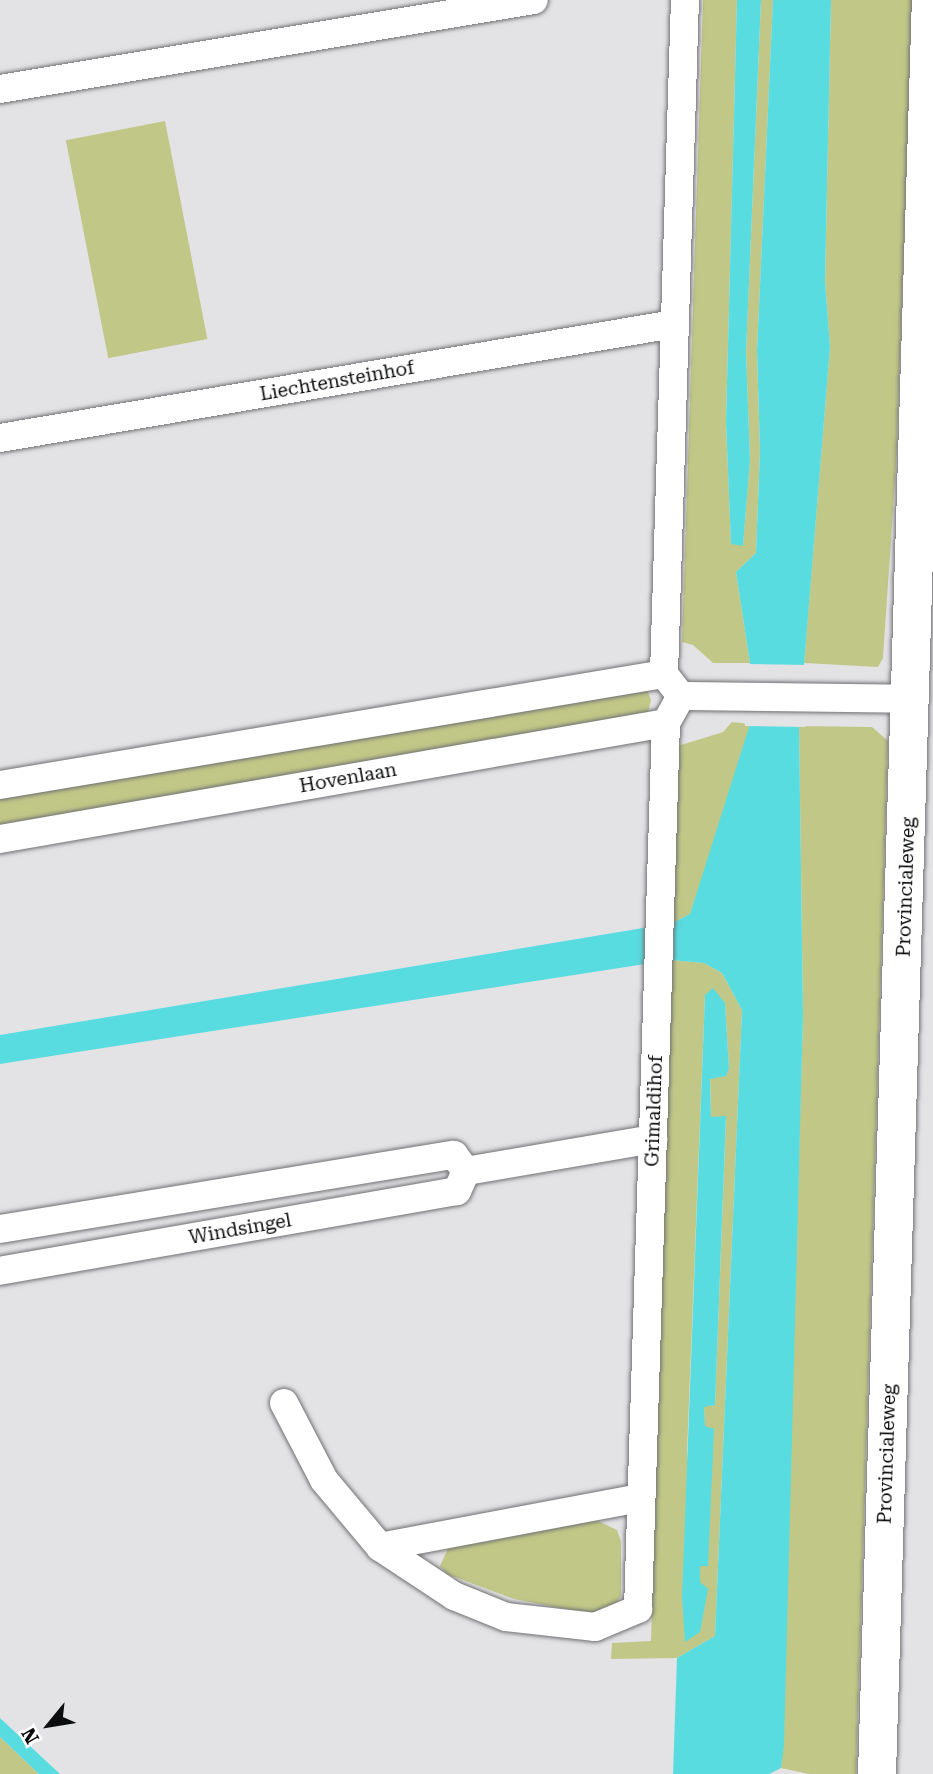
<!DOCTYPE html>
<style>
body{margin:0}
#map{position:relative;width:933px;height:1774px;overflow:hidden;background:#e3e3e6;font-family:"Roboto Serif",serif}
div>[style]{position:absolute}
.green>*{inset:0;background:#c1c887;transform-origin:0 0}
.water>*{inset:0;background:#59dcdf}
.pier>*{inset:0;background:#e3e3e6;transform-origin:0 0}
.roads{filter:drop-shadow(0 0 2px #717174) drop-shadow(0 0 2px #717174)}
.minor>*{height:28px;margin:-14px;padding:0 14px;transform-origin:14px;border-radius:14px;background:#fff}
.secondary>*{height:38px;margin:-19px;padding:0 19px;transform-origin:19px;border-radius:19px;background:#fff}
span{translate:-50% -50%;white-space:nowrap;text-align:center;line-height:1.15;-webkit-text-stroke:5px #fff;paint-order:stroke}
.street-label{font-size:19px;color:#0c0d0e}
.north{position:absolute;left:14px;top:1690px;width:70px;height:70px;-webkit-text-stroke:5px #fff;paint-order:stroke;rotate:240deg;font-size:19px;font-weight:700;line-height:28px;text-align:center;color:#0c0d0e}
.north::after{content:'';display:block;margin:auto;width:24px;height:32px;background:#0c0d0e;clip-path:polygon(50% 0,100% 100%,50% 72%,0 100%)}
</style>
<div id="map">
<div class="green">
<div style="clip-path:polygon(703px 0,737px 0,726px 422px,731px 543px,743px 545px,750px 460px,746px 353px,761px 0,773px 0,757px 351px,760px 451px,756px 553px,736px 572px,750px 663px,713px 663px,693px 645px,682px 642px)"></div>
<div style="clip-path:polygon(831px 0,913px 0,896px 465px,883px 658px,878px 667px,804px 663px,830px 347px,825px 281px)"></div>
<div style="left:165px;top:121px;width:222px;height:101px;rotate:79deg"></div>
<div style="clip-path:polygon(645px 685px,651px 700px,647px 716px,0 828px,0 795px)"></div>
<div style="clip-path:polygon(732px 722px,750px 724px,739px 766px,690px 914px,673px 923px,678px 746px,723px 732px)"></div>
<div style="clip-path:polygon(799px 726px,872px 727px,888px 741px,856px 1774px,809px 1774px,781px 1768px,803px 1015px)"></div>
<div style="clip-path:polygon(evenodd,671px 960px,704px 963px,722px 973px,742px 1010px,715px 1636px,677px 1658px,611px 1659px,612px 1643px,651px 1641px,671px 960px,705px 995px,725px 1003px,729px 1068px,710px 1078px,711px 1117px,726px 1117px,715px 1405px,704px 1406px,708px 1566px,700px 1566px,700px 1582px,687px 1453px,705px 995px)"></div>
<div style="clip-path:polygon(596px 1520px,617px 1530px,621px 1542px,621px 1596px,613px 1608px,596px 1615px,514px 1599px,447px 1574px,440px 1566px,449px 1546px)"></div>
<div style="clip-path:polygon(0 1737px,39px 1774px,0 1774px)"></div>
</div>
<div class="water">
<div style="clip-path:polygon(737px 0,761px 0,746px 353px,750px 460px,743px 546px,731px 544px,726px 422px)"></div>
<div style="clip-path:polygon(773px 0,831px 0,825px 281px,830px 347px,799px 726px,803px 1015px,784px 1745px,781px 1768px,769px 1774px,673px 1774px,677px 1658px,715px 1636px,742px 1010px,722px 973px,704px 963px,671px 960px,0 1064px,0 1035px,673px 923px,690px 914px,750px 724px,750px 663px,736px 572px,756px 553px,760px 451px,757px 351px)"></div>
<div style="clip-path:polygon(713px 988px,725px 1003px,729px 1068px,726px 1076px,710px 1079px,711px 1117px,726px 1116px,715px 1405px,704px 1407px,705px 1426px,714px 1429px,708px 1566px,700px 1566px,700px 1582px,708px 1589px,700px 1632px,685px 1642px,682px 1597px,705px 995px)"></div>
<div style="clip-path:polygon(0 1718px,60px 1774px,39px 1774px,0 1737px)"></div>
</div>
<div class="pier">
<div style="left:746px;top:664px;width:61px;height:62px;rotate:1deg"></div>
</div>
<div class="roads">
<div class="minor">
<div style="left:0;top:89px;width:541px;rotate:-9.46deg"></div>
<div style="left:0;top:438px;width:684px;rotate:-9.6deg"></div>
<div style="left:664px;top:674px;width:674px;rotate:-88.22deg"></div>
<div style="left:681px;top:696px;width:232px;rotate:0.7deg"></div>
<div style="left:0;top:785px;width:673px;rotate:-9.49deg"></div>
<div style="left:0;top:839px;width:676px;rotate:-9.88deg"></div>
<div style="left:466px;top:1171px;width:190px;rotate:-9.7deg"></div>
<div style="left:0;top:1229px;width:460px;rotate:-9.3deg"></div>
<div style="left:454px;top:1155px;width:20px;rotate:53deg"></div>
<div style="left:466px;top:1171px;width:22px;rotate:114deg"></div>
<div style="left:457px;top:1191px;width:464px;rotate:170.1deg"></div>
<div style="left:284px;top:1403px;width:87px;rotate:62.5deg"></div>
<div style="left:324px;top:1480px;width:87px;rotate:50.1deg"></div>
<div style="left:380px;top:1547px;width:89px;rotate:33.5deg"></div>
<div style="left:454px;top:1596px;width:56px;rotate:22deg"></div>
<div style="left:506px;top:1617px;width:90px;rotate:6.4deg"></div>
<div style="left:595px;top:1627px;width:47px;rotate:-22.7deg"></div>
<div style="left:638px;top:1609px;width:886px;rotate:-88.19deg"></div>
<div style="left:666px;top:723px;width:31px;rotate:-61deg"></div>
<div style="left:681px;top:696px;width:28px;rotate:-128deg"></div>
<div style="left:380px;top:1547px;width:264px;rotate:-10.7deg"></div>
</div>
<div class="secondary">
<div style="left:877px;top:1774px;width:1775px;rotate:-88.26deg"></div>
</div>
</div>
<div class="street-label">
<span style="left:337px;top:381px;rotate:-10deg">Liechtensteinhof</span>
<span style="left:348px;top:778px;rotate:-10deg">Hovenlaan</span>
<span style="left:906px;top:887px;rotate:-88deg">Provincialeweg</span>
<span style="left:654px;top:1111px;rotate:-88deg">Grimaldihof</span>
<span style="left:240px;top:1229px;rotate:-10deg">Windsingel</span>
<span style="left:887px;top:1454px;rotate:-88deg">Provincialeweg</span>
</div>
<div class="north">N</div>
</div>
